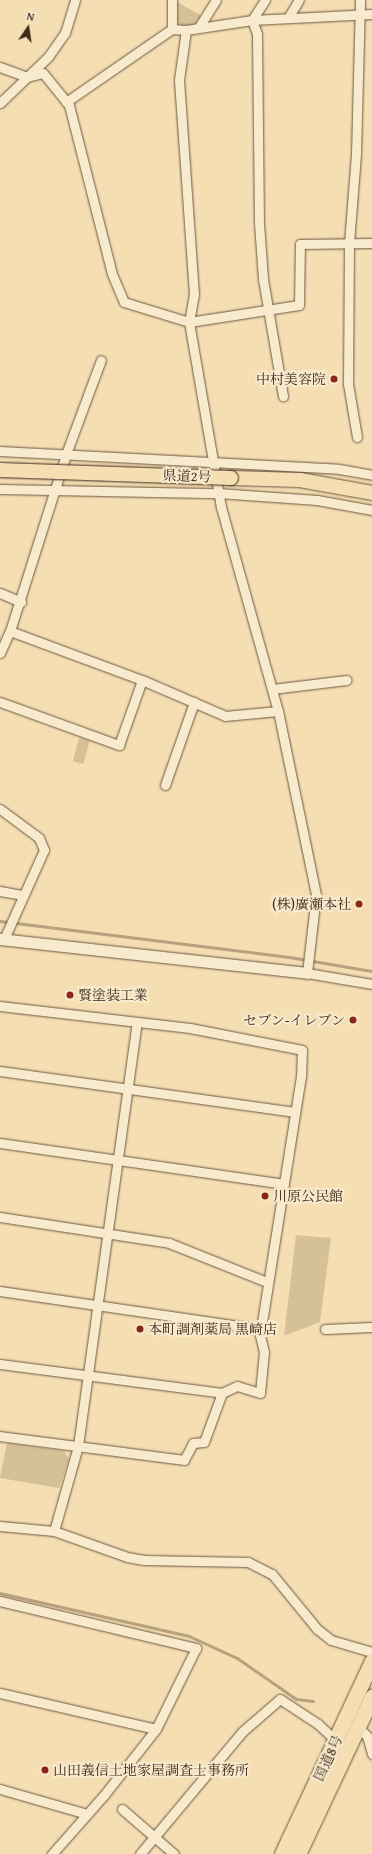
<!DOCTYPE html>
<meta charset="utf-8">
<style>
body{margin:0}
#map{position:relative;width:372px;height:1854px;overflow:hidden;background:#f5dfb2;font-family:"Gentium Book Plus","Noto Serif JP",serif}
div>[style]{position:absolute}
.green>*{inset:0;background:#d6c098;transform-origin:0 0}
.stream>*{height:3px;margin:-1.5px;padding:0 1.5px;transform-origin:1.5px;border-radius:1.5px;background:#b7a17f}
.roads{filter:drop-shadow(0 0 1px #6c5642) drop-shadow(0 0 1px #6c5642)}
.minor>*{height:9px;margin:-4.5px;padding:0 4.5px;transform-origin:4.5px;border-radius:4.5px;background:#f8eacd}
.tertiary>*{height:11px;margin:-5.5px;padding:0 5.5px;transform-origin:5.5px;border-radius:5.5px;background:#f8eacd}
.primary>*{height:14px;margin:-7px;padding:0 7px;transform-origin:7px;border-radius:7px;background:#f5dfb2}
.trunk>*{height:15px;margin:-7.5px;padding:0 7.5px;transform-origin:7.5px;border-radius:7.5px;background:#f5dfb2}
.bridges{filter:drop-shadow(0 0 1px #3e281c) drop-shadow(0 0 1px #3e281c)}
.primary-bridge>*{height:14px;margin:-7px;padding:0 7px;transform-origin:7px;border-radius:7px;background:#f5dfb2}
.dots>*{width:11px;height:11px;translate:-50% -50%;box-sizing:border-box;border:2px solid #f8eacd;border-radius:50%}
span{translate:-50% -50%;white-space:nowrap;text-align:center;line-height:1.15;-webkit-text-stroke:4px #f8eacd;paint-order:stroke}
.poi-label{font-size:14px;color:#3e281c}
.right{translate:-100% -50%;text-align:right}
.left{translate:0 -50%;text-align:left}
.street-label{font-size:14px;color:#3e281c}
.north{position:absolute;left:8px;top:8px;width:40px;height:40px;-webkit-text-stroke:3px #f8eacd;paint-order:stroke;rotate:13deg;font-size:11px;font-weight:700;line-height:16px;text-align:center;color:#3e281c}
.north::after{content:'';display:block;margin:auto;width:14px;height:18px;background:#3e281c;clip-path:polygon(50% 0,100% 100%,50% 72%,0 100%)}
</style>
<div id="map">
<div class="green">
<div style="clip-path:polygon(177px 2px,202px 16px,195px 24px,183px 27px,177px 22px)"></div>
<div style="left:79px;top:738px;width:11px;height:24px;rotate:15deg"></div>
<div style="clip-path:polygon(296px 1235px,331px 1238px,320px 1322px,284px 1336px)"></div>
<div style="clip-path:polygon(7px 1443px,64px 1451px,69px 1459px,59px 1488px,0 1478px)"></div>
</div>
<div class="stream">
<div style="left:0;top:921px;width:291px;rotate:7.1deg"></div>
<div style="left:289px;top:957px;width:84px;rotate:9.6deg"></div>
<div style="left:0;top:1593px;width:194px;rotate:12.8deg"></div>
<div style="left:189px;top:1636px;width:53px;rotate:24.6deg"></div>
<div style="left:237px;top:1658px;width:72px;rotate:34.8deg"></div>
<div style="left:296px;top:1699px;width:17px;rotate:7deg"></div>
</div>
<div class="roads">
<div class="minor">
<div style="left:172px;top:0;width:29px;rotate:90deg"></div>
<div style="left:288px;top:18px;width:21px;rotate:-59deg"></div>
<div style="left:252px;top:20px;width:15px;rotate:70deg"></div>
<div style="left:257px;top:34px;width:189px;rotate:89.4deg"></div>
<div style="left:259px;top:223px;width:56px;rotate:85.9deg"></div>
<div style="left:263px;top:279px;width:119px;rotate:80.3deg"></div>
<div style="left:252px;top:20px;width:24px;rotate:-57deg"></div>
<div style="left:199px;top:27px;width:32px;rotate:-58deg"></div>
<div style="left:186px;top:30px;width:50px;rotate:98deg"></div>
<div style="left:179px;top:80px;width:215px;rotate:86deg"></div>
<div style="left:194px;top:294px;width:28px;rotate:100deg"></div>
<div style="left:189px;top:322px;width:111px;rotate:-8.8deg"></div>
<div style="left:299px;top:305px;width:61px;rotate:-89.1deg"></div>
<div style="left:300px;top:244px;width:72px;rotate:-0.8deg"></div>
<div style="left:0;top:67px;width:29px;rotate:20deg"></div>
<div style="left:27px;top:77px;width:16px;rotate:-14deg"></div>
<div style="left:43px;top:73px;width:41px;rotate:50.9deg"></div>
<div style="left:69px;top:105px;width:174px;rotate:75.7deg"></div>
<div style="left:112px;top:274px;width:30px;rotate:67deg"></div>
<div style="left:124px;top:302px;width:68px;rotate:17.1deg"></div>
<div style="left:189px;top:322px;width:188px;rotate:80.2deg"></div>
<div style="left:221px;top:507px;width:212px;rotate:74.4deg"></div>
<div style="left:278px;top:711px;width:188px;rotate:78.3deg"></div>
<div style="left:316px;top:895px;width:79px;rotate:96.6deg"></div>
<div style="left:307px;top:973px;width:66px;rotate:9.6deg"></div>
<div style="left:66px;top:102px;width:129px;rotate:-34.6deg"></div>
<div style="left:172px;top:29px;width:14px;rotate:4deg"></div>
<div style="left:186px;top:30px;width:67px;rotate:-8.6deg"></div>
<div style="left:252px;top:20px;width:120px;rotate:-2.9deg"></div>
<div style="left:0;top:103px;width:66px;rotate:-43.8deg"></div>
<div style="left:48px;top:57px;width:29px;rotate:-55deg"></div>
<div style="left:65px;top:33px;width:34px;rotate:-73deg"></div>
<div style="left:357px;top:437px;width:54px;rotate:-99.6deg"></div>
<div style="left:348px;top:384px;width:141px;rotate:-89.6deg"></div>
<div style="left:349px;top:243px;width:89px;rotate:-85.5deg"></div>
<div style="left:356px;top:154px;width:154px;rotate:-88.5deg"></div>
<div style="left:0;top:451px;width:339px;rotate:3deg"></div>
<div style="left:339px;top:469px;width:34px;rotate:10deg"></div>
<div style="left:0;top:489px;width:218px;rotate:1.1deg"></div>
<div style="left:218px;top:493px;width:99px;rotate:4deg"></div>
<div style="left:317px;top:500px;width:56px;rotate:10.3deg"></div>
<div style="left:0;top:593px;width:23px;rotate:23deg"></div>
<div style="left:10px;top:631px;width:186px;rotate:-72.4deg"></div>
<div style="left:66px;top:454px;width:100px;rotate:-69.6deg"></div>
<div style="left:0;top:653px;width:24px;rotate:-66deg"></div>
<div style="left:10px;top:631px;width:141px;rotate:20.4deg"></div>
<div style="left:142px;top:680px;width:90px;rotate:23.4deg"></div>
<div style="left:225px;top:716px;width:53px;rotate:-5.4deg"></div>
<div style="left:272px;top:689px;width:75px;rotate:-6.9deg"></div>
<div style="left:0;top:702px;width:127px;rotate:19.9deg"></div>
<div style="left:119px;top:745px;width:69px;rotate:-70.5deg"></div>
<div style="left:165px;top:785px;width:88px;rotate:-70.7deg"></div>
<div style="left:0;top:809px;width:49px;rotate:36.6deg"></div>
<div style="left:39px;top:838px;width:13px;rotate:67deg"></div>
<div style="left:44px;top:850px;width:98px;rotate:114.2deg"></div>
<div style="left:0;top:891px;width:22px;rotate:10deg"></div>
<div style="left:0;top:1006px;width:191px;rotate:6.6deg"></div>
<div style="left:190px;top:1028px;width:114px;rotate:11.1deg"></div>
<div style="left:302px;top:1050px;width:26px;rotate:92deg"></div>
<div style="left:301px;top:1076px;width:262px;rotate:99deg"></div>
<div style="left:260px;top:1335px;width:17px;rotate:77deg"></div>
<div style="left:264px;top:1352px;width:41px;rotate:95.6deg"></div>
<div style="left:260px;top:1393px;width:24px;rotate:-163deg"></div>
<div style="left:237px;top:1386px;width:17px;rotate:155deg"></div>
<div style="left:222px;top:1393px;width:52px;rotate:110.2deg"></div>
<div style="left:204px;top:1442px;width:11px;rotate:175deg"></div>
<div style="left:193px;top:1443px;width:19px;rotate:118deg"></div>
<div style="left:184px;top:1460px;width:186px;rotate:-172.6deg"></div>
<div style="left:0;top:1071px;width:298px;rotate:7.9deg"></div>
<div style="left:0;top:1143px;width:286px;rotate:8.2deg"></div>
<div style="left:0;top:1217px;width:171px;rotate:8.7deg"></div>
<div style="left:169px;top:1243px;width:105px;rotate:21.7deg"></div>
<div style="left:0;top:1291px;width:264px;rotate:8.3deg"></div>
<div style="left:325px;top:1329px;width:47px;rotate:-2.4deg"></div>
<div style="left:0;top:1364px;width:224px;rotate:7.4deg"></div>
<div style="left:0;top:1526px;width:54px;rotate:5.3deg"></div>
<div style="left:54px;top:1531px;width:77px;rotate:19.6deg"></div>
<div style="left:127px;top:1557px;width:17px;rotate:10deg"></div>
<div style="left:144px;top:1560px;width:104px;rotate:1.1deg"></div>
<div style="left:248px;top:1562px;width:27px;rotate:27deg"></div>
<div style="left:272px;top:1574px;width:71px;rotate:50.7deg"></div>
<div style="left:317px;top:1629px;width:18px;rotate:38deg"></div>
<div style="left:331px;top:1640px;width:43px;rotate:16.3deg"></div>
<div style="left:54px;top:1531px;width:88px;rotate:-74.2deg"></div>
<div style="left:78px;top:1446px;width:427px;rotate:-82.1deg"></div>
<div style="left:0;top:1601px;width:202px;rotate:13.5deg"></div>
<div style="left:196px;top:1648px;width:90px;rotate:116.3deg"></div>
<div style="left:156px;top:1729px;width:84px;rotate:128.2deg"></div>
<div style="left:104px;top:1795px;width:79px;rotate:131.4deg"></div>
<div style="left:0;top:1693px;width:160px;rotate:13deg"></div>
<div style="left:358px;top:1727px;width:13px;rotate:45deg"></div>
<div style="left:367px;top:1736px;width:19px;rotate:74deg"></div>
<div style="left:0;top:1789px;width:91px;rotate:16deg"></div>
<div style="left:122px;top:1809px;width:69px;rotate:40.9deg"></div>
<div style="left:140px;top:1854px;width:160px;rotate:-50.1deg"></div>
<div style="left:243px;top:1731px;width:49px;rotate:-40.9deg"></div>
<div style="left:280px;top:1699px;width:45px;rotate:33.3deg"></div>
<div style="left:318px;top:1724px;width:25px;rotate:43deg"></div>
</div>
<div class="tertiary">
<div style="left:0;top:939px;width:309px;rotate:6.3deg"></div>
</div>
<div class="primary">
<div style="left:231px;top:478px;width:69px;rotate:1.7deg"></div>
<div style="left:300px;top:480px;width:73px;rotate:10.2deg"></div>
</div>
<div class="trunk">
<div style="left:282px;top:1854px;width:213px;rotate:-65deg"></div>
<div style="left:298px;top:1854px;width:174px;rotate:-64.8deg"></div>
</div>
</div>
<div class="bridges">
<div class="primary-bridge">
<div style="left:0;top:470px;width:231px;rotate:2deg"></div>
</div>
</div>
<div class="dots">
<div style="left:334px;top:379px;background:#8f2418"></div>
<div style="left:359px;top:904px;background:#8f2418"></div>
<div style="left:70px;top:995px;background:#8f2418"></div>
<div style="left:353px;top:1020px;background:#8f2418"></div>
<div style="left:265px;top:1196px;background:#8f2418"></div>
<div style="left:140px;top:1329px;background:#8f2418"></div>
<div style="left:45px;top:1770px;background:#8f2418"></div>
</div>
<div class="poi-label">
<span class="right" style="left:326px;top:379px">中村美容院</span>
<span class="right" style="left:351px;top:904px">(株)廣瀬本社</span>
<span class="left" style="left:78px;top:995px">賢塗装工業</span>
<span class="right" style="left:345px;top:1020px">セブン-イレブン</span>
<span class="left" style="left:273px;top:1196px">川原公民館</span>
<span class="left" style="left:148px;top:1329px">本町調剤薬局 黒崎店</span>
<span class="left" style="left:53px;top:1770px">山田義信土地家屋調査士事務所</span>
</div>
<div class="street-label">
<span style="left:187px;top:476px;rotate:2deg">県道2号</span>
<span style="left:328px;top:1758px;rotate:-65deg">国道8号</span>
</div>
<div class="north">N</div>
</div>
